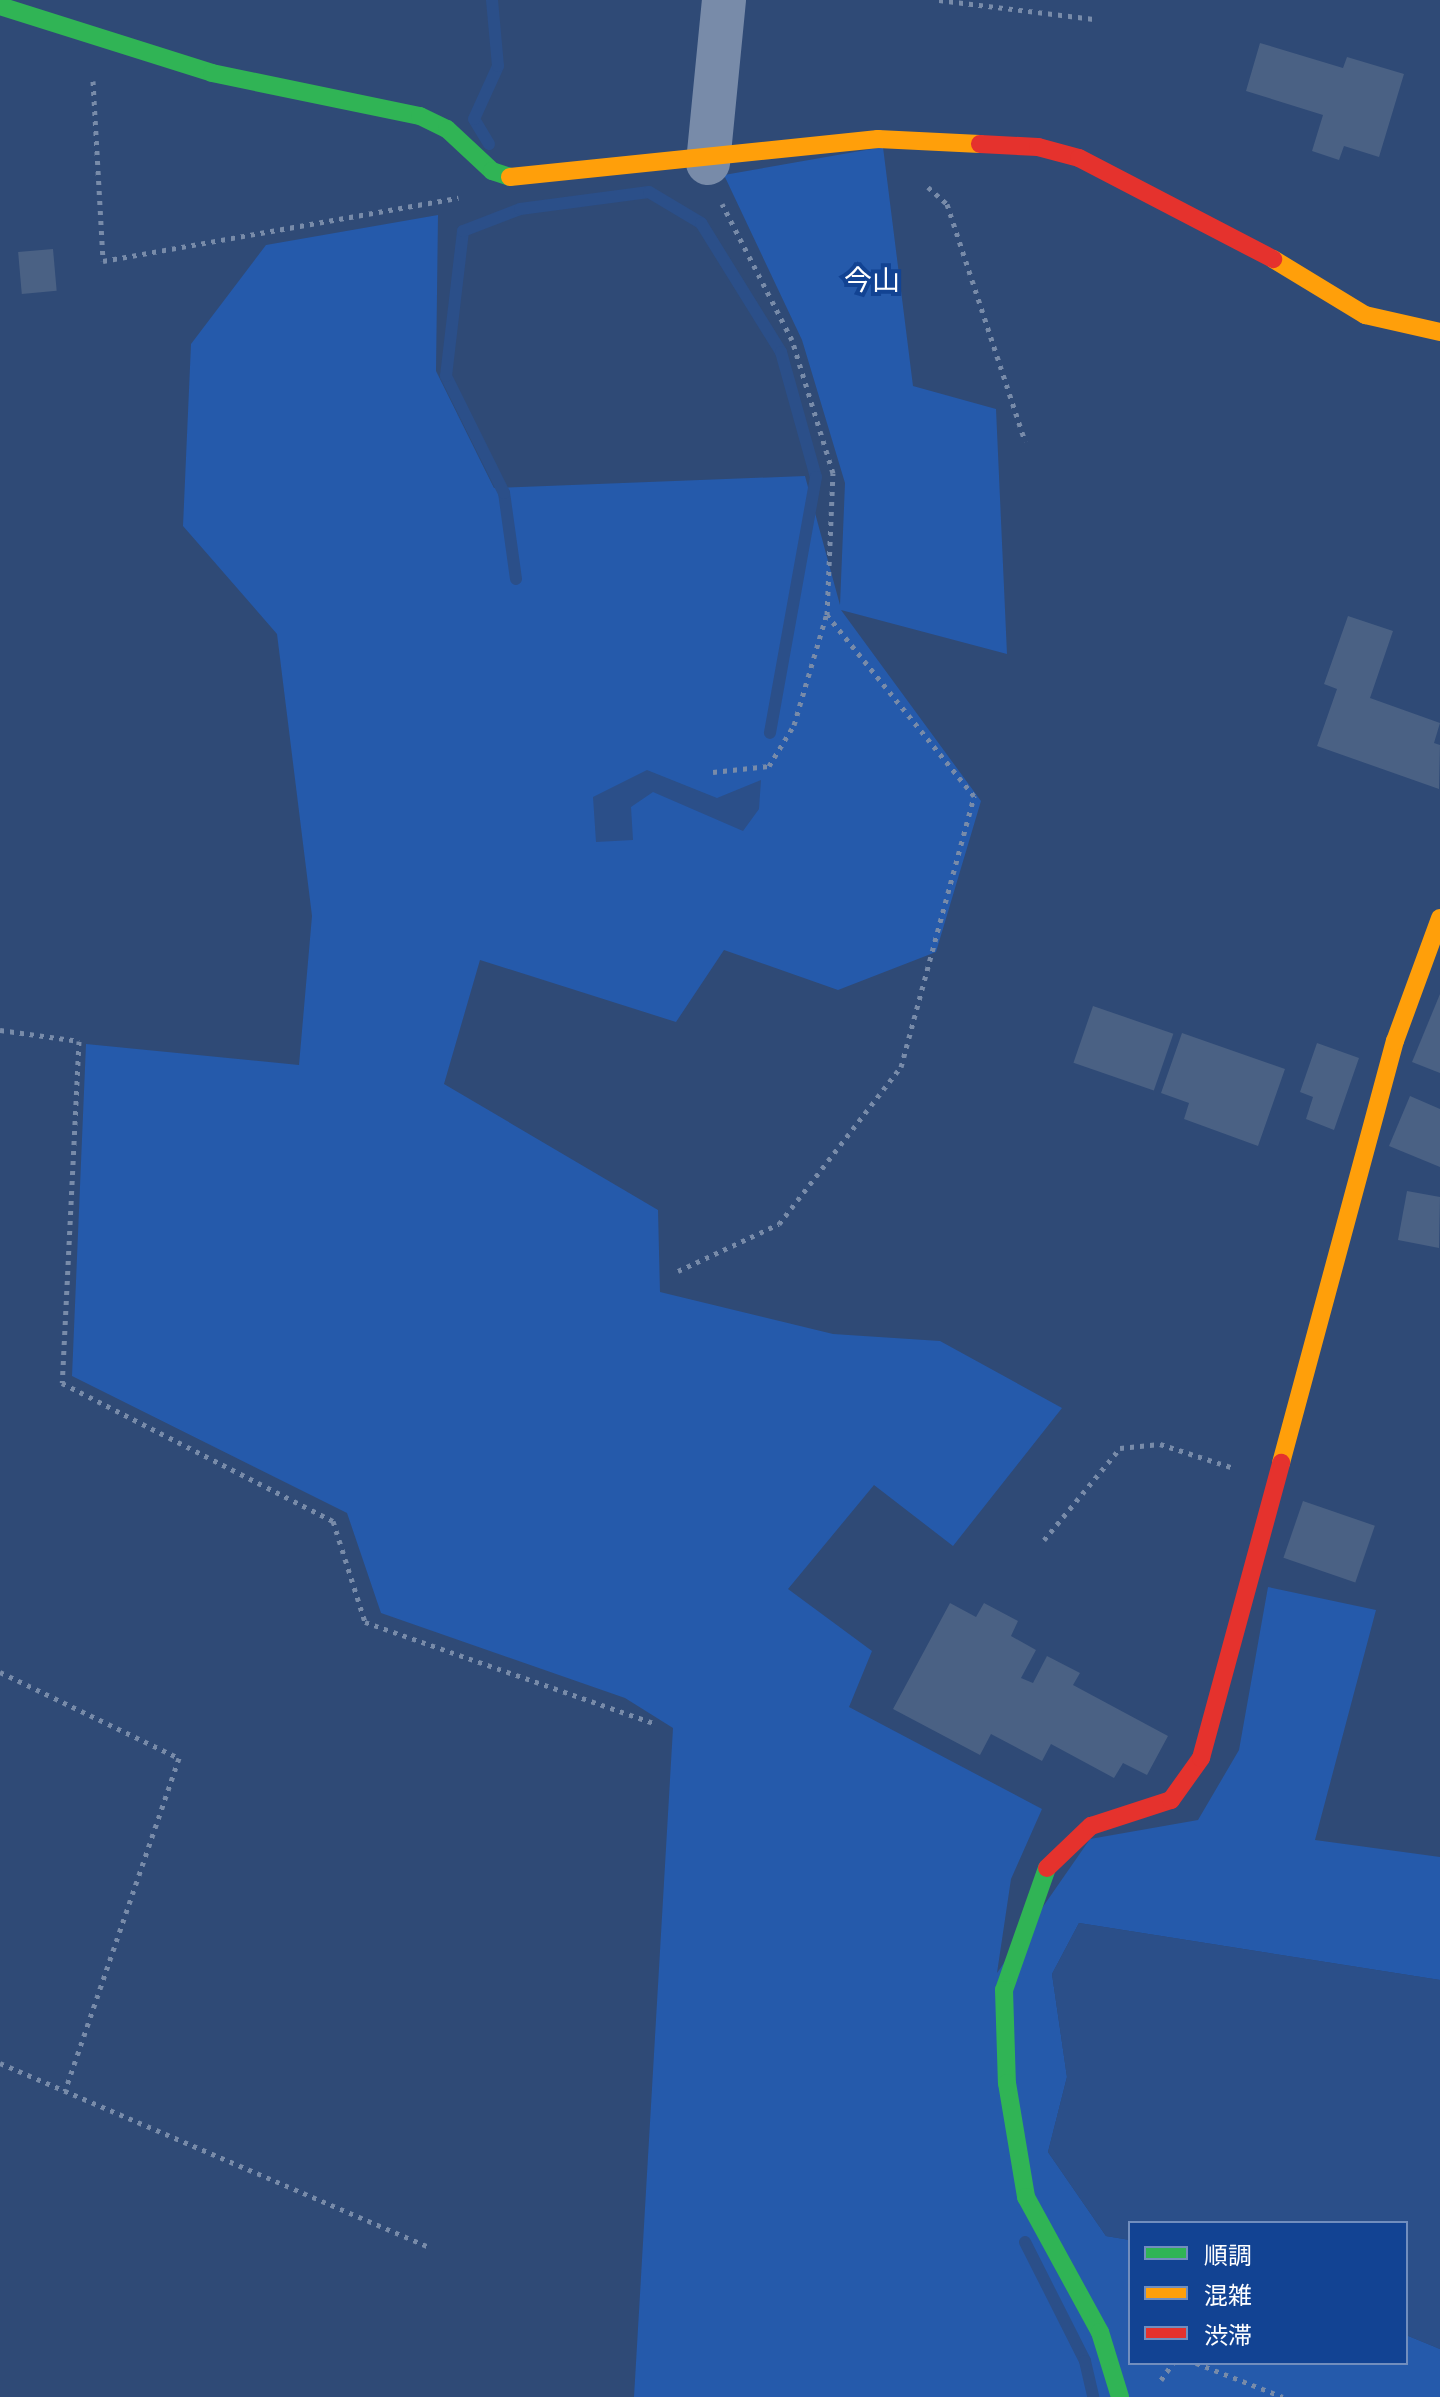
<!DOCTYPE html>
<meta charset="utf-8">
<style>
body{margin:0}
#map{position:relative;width:1440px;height:2397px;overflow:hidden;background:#2f4a76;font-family:Ubuntu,"Noto Sans JP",sans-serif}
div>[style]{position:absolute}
.green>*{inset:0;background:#255aab}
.water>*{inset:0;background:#2b4f89}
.stream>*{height:12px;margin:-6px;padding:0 6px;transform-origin:6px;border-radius:6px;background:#2b4f89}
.building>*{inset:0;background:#4a6184;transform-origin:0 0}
.path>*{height:5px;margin-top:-2.5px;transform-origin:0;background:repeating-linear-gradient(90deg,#788ba9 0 4px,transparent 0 10px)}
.street>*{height:44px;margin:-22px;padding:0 22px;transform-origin:22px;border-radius:22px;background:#788ba9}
.fast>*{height:18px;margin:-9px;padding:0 9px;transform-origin:9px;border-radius:9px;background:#30b455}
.slow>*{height:18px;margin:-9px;padding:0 9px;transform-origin:9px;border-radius:9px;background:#ff9f0a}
.jam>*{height:18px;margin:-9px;padding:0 9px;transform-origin:9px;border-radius:9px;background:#e5322d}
span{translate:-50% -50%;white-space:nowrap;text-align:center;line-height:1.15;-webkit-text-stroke:8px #124393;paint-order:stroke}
.neighbourhood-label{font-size:28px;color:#fff}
.legend{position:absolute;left:1128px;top:2221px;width:280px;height:144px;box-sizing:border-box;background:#124393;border:2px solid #718ebe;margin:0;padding:10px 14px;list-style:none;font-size:24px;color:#fff}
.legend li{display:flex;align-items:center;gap:16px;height:40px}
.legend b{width:40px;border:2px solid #718ebe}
</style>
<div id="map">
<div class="green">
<div style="clip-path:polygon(883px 147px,913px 386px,996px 409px,1007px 654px,841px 610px,981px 801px,936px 952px,838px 990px,724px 950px,676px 1022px,480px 960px,444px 1084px,658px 1210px,660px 1292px,833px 1334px,940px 1341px,1062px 1408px,953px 1546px,874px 1485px,788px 1589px,872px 1651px,849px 1707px,1042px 1809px,1011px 1879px,997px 1973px,1090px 1839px,1198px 1820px,1239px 1750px,1268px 1587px,1376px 1610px,1315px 1840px,1440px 1857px,1440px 1980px,1079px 1923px,1052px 1974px,1067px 2077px,1048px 2152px,1106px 2236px,1130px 2240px,1130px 2363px,1406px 2363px,1406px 2335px,1440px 2349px,1440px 2397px,634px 2397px,673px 1728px,625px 1698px,381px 1613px,347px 1513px,72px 1376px,86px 1044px,299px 1065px,312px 916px,277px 634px,183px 526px,191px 344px,266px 245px,438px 215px,436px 371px,494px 488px,805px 476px,840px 605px,845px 483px,802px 340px,724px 175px)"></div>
</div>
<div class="water">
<div style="clip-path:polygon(647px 770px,717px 798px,761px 780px,759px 809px,743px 831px,653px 792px,631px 807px,633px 840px,596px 842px,593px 797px)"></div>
<div style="clip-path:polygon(1079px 1923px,1440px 1980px,1440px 2349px,1406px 2335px,1406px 2223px,1130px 2223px,1130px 2240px,1106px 2236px,1048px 2152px,1067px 2077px,1052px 1974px)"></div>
</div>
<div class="stream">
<div style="left:489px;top:144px;width:29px;rotate:-121deg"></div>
<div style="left:474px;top:119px;width:58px;rotate:-65.6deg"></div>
<div style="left:498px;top:66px;width:66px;rotate:-95.2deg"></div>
<div style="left:516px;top:579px;width:87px;rotate:-97.9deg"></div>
<div style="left:504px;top:493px;width:131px;rotate:-116.4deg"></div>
<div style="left:446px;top:376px;width:146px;rotate:-83.3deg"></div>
<div style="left:463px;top:231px;width:61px;rotate:-21.1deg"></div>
<div style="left:520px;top:209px;width:130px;rotate:-7.5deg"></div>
<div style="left:649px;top:192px;width:61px;rotate:30.8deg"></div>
<div style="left:701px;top:223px;width:152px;rotate:58.2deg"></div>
<div style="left:781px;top:352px;width:130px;rotate:74.4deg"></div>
<div style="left:816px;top:477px;width:260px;rotate:100.2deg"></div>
<div style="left:1025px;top:2242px;width:133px;rotate:63.2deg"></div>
<div style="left:1085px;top:2361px;width:37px;rotate:77deg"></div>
</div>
<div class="building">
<div style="clip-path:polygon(1260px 43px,1343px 68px,1347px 57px,1404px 74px,1379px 157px,1344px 146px,1339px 160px,1312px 151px,1323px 115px,1246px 91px)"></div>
<div style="left:53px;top:249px;width:42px;height:35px;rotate:85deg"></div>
<div style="clip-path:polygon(1348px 616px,1393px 631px,1370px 698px,1440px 723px,1434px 743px,1440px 745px,1439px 789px,1317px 746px,1337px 689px,1324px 684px)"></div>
<div style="clip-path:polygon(1440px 994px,1440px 1073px,1412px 1062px)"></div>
<div style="left:1093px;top:1006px;width:85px;height:60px;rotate:19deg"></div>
<div style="clip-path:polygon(1182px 1033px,1285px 1069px,1258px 1146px,1184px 1119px,1189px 1103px,1161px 1093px)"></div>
<div style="clip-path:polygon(1317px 1043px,1359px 1058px,1334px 1130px,1306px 1119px,1313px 1097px,1300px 1092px)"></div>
<div style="clip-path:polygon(1410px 1096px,1440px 1109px,1440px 1167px,1389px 1146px)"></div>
<div style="clip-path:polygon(1407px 1191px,1440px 1197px,1439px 1248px,1398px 1240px)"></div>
<div style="left:1303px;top:1501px;width:76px;height:60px;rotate:19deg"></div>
<div style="clip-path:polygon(950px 1603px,976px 1617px,984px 1603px,1018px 1621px,1011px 1636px,1036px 1650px,1021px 1678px,1033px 1683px,1047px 1656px,1080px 1673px,1073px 1685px,1168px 1736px,1147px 1775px,1123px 1763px,1114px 1778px,1051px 1744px,1042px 1761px,991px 1734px,980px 1755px,893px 1709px)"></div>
</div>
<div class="path">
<div style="left:939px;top:0;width:156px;rotate:7deg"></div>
<div style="left:93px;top:81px;width:180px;rotate:86.8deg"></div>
<div style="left:103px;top:261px;width:361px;rotate:-10.1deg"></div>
<div style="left:928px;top:187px;width:25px;rotate:42deg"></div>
<div style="left:947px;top:204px;width:250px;rotate:71.8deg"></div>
<div style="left:713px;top:772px;width:56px;rotate:-6.1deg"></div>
<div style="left:769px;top:766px;width:48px;rotate:-58.6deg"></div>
<div style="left:794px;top:725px;width:114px;rotate:-73.6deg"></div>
<div style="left:0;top:1030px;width:80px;rotate:7.9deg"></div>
<div style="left:79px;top:1041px;width:342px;rotate:92.8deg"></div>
<div style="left:62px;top:1383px;width:304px;rotate:27deg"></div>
<div style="left:333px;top:1521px;width:106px;rotate:72.4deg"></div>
<div style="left:365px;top:1622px;width:306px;rotate:19.3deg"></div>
<div style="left:678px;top:1271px;width:111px;rotate:-25deg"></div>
<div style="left:779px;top:1224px;width:199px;rotate:-52.2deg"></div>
<div style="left:901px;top:1067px;width:281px;rotate:-74.9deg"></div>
<div style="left:974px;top:796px;width:233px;rotate:-129.1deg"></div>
<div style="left:827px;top:615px;width:142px;rotate:-87.6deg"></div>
<div style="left:833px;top:473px;width:139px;rotate:-107.1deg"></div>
<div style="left:792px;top:340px;width:153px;rotate:-117.2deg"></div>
<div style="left:1044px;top:1540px;width:119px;rotate:-50.4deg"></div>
<div style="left:1120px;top:1448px;width:40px;rotate:-5.7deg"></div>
<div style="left:1160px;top:1444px;width:78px;rotate:18deg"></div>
<div style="left:0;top:1672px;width:199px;rotate:25.7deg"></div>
<div style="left:179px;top:1758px;width:352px;rotate:108.9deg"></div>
<div style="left:0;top:2063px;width:465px;rotate:23.2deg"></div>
<div style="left:1196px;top:2363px;width:93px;rotate:21.3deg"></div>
<div style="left:1161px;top:2380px;width:21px;rotate:-55deg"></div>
</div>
<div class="street">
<div style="left:708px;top:163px;width:164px;rotate:-84.4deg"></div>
</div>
<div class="fast">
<div style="left:0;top:6px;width:222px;rotate:17.5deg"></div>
<div style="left:212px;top:73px;width:212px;rotate:11.7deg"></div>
<div style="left:420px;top:116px;width:30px;rotate:26deg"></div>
<div style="left:447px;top:129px;width:62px;rotate:43deg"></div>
<div style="left:492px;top:171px;width:19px;rotate:18deg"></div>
<div style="left:1047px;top:1868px;width:129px;rotate:109.4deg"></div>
<div style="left:1004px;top:1990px;width:93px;rotate:88.2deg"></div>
<div style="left:1007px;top:2083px;width:116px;rotate:80.5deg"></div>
<div style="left:1026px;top:2197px;width:154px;rotate:61.3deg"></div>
<div style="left:1100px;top:2332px;width:68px;rotate:72.9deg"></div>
</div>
<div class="slow">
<div style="left:510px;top:177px;width:370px;rotate:-5.9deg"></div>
<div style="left:878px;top:139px;width:102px;rotate:2.8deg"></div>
<div style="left:1273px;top:259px;width:108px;rotate:31.3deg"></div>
<div style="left:1365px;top:315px;width:77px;rotate:12.8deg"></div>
<div style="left:1281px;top:1463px;width:437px;rotate:-74.9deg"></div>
<div style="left:1395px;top:1041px;width:131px;rotate:-69.9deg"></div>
</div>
<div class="jam">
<div style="left:980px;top:144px;width:58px;rotate:3deg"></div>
<div style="left:1038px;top:147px;width:42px;rotate:15deg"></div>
<div style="left:1079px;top:158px;width:219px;rotate:27.5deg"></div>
<div style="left:1047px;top:1868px;width:61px;rotate:-43.7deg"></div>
<div style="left:1091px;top:1826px;width:84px;rotate:-18deg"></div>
<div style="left:1171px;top:1800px;width:52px;rotate:-54.5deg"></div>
<div style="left:1201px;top:1758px;width:306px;rotate:-74.8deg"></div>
</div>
<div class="neighbourhood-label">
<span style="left:872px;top:280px">今山</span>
</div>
<ul class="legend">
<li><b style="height:10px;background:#30b455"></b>順調</li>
<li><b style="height:10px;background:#ff9f0a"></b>混雑</li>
<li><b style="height:10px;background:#e5322d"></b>渋滞</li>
</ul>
</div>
